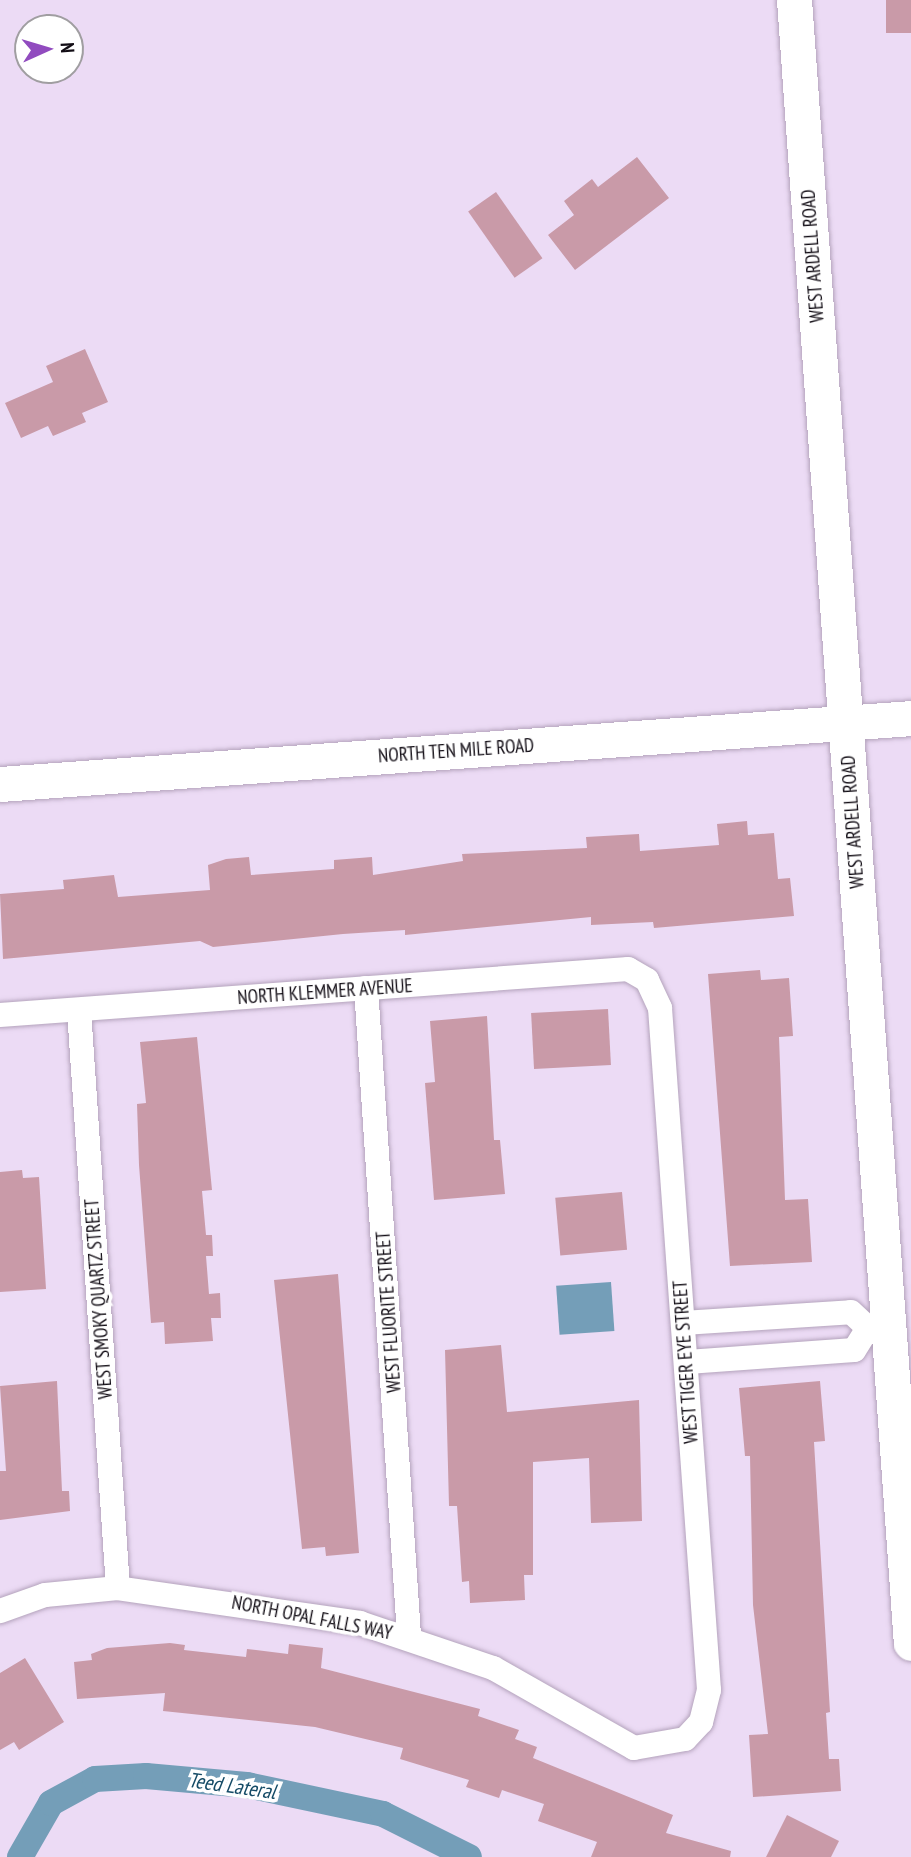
<!DOCTYPE html>
<style>
body{margin:0}
#map{position:relative;width:911px;height:1857px;overflow:hidden;background:#ecdbf5;font-family:"PT Sans Narrow",sans-serif}
div>[style]{position:absolute}
.water>*{inset:0;background:#749eb8;transform-origin:0 0}
.canal>*{height:26px;margin:-13px;padding:0 13px;transform-origin:13px;border-radius:13px;background:#749eb8}
.building>*{inset:0;background:#c99aa8;transform-origin:0 0}
.roads{filter:drop-shadow(0 0 2px #b4a3bc) drop-shadow(0 0 2px #b4a3bc)}
.street>*{height:24px;margin:-12px;padding:0 12px;transform-origin:12px;border-radius:12px;background:#fff}
.secondary>*{height:35px;margin:-17.5px;padding:0 17.5px;transform-origin:17.5px;border-radius:17.5px;background:#fff}
span{translate:-50% -50%;white-space:nowrap;text-align:center;line-height:1.15;-webkit-text-stroke:7px #fff;paint-order:stroke}
.street-label{font-size:19px;color:#120d15}
.water-label{font-size:21px;color:#154b66;font-style:italic}
.north{position:absolute;left:14px;top:14px;width:70px;height:70px;box-sizing:border-box;background:#fff;border:2px solid #a09ea1;border-radius:50%;rotate:86deg;font-size:19px;font-weight:700;line-height:28px;text-align:center;color:#120d15}
.north::after{content:'';display:block;margin:auto;width:24px;height:32px;background:#914bbf;clip-path:polygon(50% 0,100% 100%,50% 72%,0 100%)}
</style>
<div id="map">
<div class="water">
<div style="left:611px;top:1282px;width:49px;height:55px;rotate:86deg"></div>
</div>
<div class="canal">
<div style="left:20px;top:1857px;width:62px;rotate:-60.1deg"></div>
<div style="left:51px;top:1803px;width:50px;rotate:-28.6deg"></div>
<div style="left:95px;top:1779px;width:51px;rotate:-3.4deg"></div>
<div style="left:146px;top:1776px;width:101px;rotate:5.1deg"></div>
<div style="left:247px;top:1785px;width:139px;rotate:12deg"></div>
<div style="left:383px;top:1814px;width:96px;rotate:26.6deg"></div>
</div>
<div class="building">
<div style="left:886px;top:0;width:25px;height:33px"></div>
<div style="clip-path:polygon(637px 157px,669px 198px,575px 270px,548px 235px,574px 215px,564px 201px,592px 179px,598px 187px)"></div>
<div style="left:496px;top:192px;width:81px;height:34px;rotate:55deg"></div>
<div style="clip-path:polygon(85px 349px,108px 402px,82px 413px,86px 422px,53px 436px,48px 426px,21px 438px,5px 403px,53px 382px,46px 366px)"></div>
<div style="clip-path:polygon(747px 821px,748px 835px,774px 833px,778px 879px,790px 878px,794px 916px,654px 928px,653px 922px,591px 925px,591px 917px,405px 935px,405px 930px,343px 934px,213px 947px,200px 941px,3px 959px,0 894px,64px 889px,63px 880px,114px 875px,118px 897px,210px 890px,208px 865px,226px 859px,249px 857px,251px 875px,334px 869px,334px 860px,372px 857px,373px 875px,463px 861px,462px 854px,587px 848px,586px 837px,639px 834px,640px 851px,719px 845px,717px 824px)"></div>
<div style="clip-path:polygon(760px 970px,761px 980px,789px 978px,793px 1036px,779px 1037px,785px 1200px,808px 1199px,812px 1262px,730px 1266px,708px 974px)"></div>
<div style="left:608px;top:1009px;width:56px;height:77px;rotate:87deg"></div>
<div style="clip-path:polygon(487px 1016px,494px 1140px,500px 1140px,505px 1194px,434px 1200px,425px 1083px,435px 1082px,430px 1021px)"></div>
<div style="clip-path:polygon(197px 1037px,212px 1190px,202px 1191px,206px 1235px,212px 1235px,213px 1256px,206px 1256px,209px 1294px,220px 1293px,221px 1318px,211px 1318px,213px 1341px,165px 1344px,164px 1322px,151px 1323px,139px 1165px,137px 1104px,146px 1103px,140px 1042px)"></div>
<div style="clip-path:polygon(22px 1170px,23px 1178px,39px 1177px,46px 1289px,0 1292px,0 1172px)"></div>
<div style="left:622px;top:1192px;width:58px;height:67px;rotate:85deg"></div>
<div style="clip-path:polygon(338px 1274px,359px 1553px,326px 1556px,325px 1547px,302px 1549px,274px 1280px)"></div>
<div style="clip-path:polygon(501px 1345px,507px 1412px,639px 1400px,642px 1521px,591px 1523px,589px 1458px,533px 1462px,533px 1575px,524px 1575px,525px 1600px,470px 1603px,469px 1581px,462px 1582px,457px 1506px,449px 1506px,445px 1350px)"></div>
<div style="clip-path:polygon(57px 1381px,62px 1491px,69px 1491px,70px 1511px,0 1520px,0 1471px,6px 1471px,0 1386px)"></div>
<div style="clip-path:polygon(820px 1381px,825px 1441px,814px 1442px,830px 1712px,826px 1713px,829px 1759px,839px 1759px,841px 1791px,753px 1797px,749px 1735px,768px 1734px,753px 1605px,750px 1456px,745px 1456px,739px 1388px)"></div>
<div style="clip-path:polygon(170px 1643px,185px 1645px,184px 1650px,246px 1657px,247px 1649px,288px 1654px,289px 1644px,323px 1648px,321px 1668px,480px 1709px,478px 1716px,519px 1730px,515px 1739px,537px 1747px,533px 1758px,673px 1815px,666px 1833px,731px 1851px,730px 1857px,591px 1857px,597px 1842px,538px 1821px,544px 1804px,502px 1790px,499px 1798px,466px 1787px,469px 1780px,400px 1759px,403px 1748px,315px 1727px,163px 1711px,165px 1693px,77px 1699px,74px 1662px,92px 1660px,91px 1654px,107px 1648px)"></div>
<div style="clip-path:polygon(25px 1658px,64px 1722px,19px 1750px,14px 1742px,0 1750px,0 1673px)"></div>
<div style="clip-path:polygon(787px 1815px,839px 1841px,831px 1857px,766px 1857px)"></div>
</div>
<div class="roads">
<div class="street">
<div style="left:366px;top:988px;width:649px;rotate:86.2deg"></div>
<div style="left:79px;top:1010px;width:579px;rotate:86.14deg"></div>
<div style="left:0;top:1015px;width:630px;rotate:-4.19deg"></div>
<div style="left:628px;top:969px;width:22px;rotate:30deg"></div>
<div style="left:647px;top:980px;width:31px;rotate:65deg"></div>
<div style="left:660px;top:1008px;width:684px;rotate:85.89deg"></div>
<div style="left:709px;top:1690px;width:33px;rotate:104deg"></div>
<div style="left:701px;top:1722px;width:23px;rotate:133deg"></div>
<div style="left:685px;top:1739px;width:52px;rotate:170deg"></div>
<div style="left:634px;top:1748px;width:162px;rotate:-150.4deg"></div>
<div style="left:493px;top:1668px;width:140px;rotate:-161.3deg"></div>
<div style="left:360px;top:1623px;width:245px;rotate:-171.8deg"></div>
<div style="left:118px;top:1588px;width:73px;rotate:174.5deg"></div>
<div style="left:45px;top:1595px;width:48px;rotate:160.4deg"></div>
<div style="left:683px;top:1323px;width:168px;rotate:-3.7deg"></div>
<div style="left:851px;top:1312px;width:23px;rotate:43deg"></div>
<div style="left:868px;top:1328px;width:26px;rotate:122deg"></div>
<div style="left:854px;top:1350px;width:167px;rotate:175.9deg"></div>
</div>
<div class="secondary">
<div style="left:794px;top:0;width:1647px;rotate:85.93deg"></div>
<div style="left:0;top:784px;width:913px;rotate:-4.14deg"></div>
</div>
</div>
<div class="street-label">
<span style="left:813px;top:256px;rotate:-94deg">WEST ARDELL ROAD</span>
<span style="left:456px;top:751px;rotate:-4deg">NORTH TEN MILE ROAD</span>
<span style="left:853px;top:822px;rotate:-94deg">WEST ARDELL ROAD</span>
<span style="left:325px;top:992px;rotate:-4deg">NORTH KLEMMER AVENUE</span>
<span style="left:99px;top:1299px;rotate:-94deg">WEST SMOKY QUARTZ STREET</span>
<span style="left:389px;top:1312px;rotate:-94deg">WEST FLUORITE STREET</span>
<span style="left:686px;top:1362px;rotate:-94deg">WEST TIGER EYE STREET</span>
<span style="left:312px;top:1618px;rotate:11deg">NORTH OPAL FALLS WAY</span>
</div>
<div class="water-label">
<span style="left:232px;top:1786px;rotate:8deg">Teed Lateral</span>
</div>
<div class="north">N</div>
</div>
